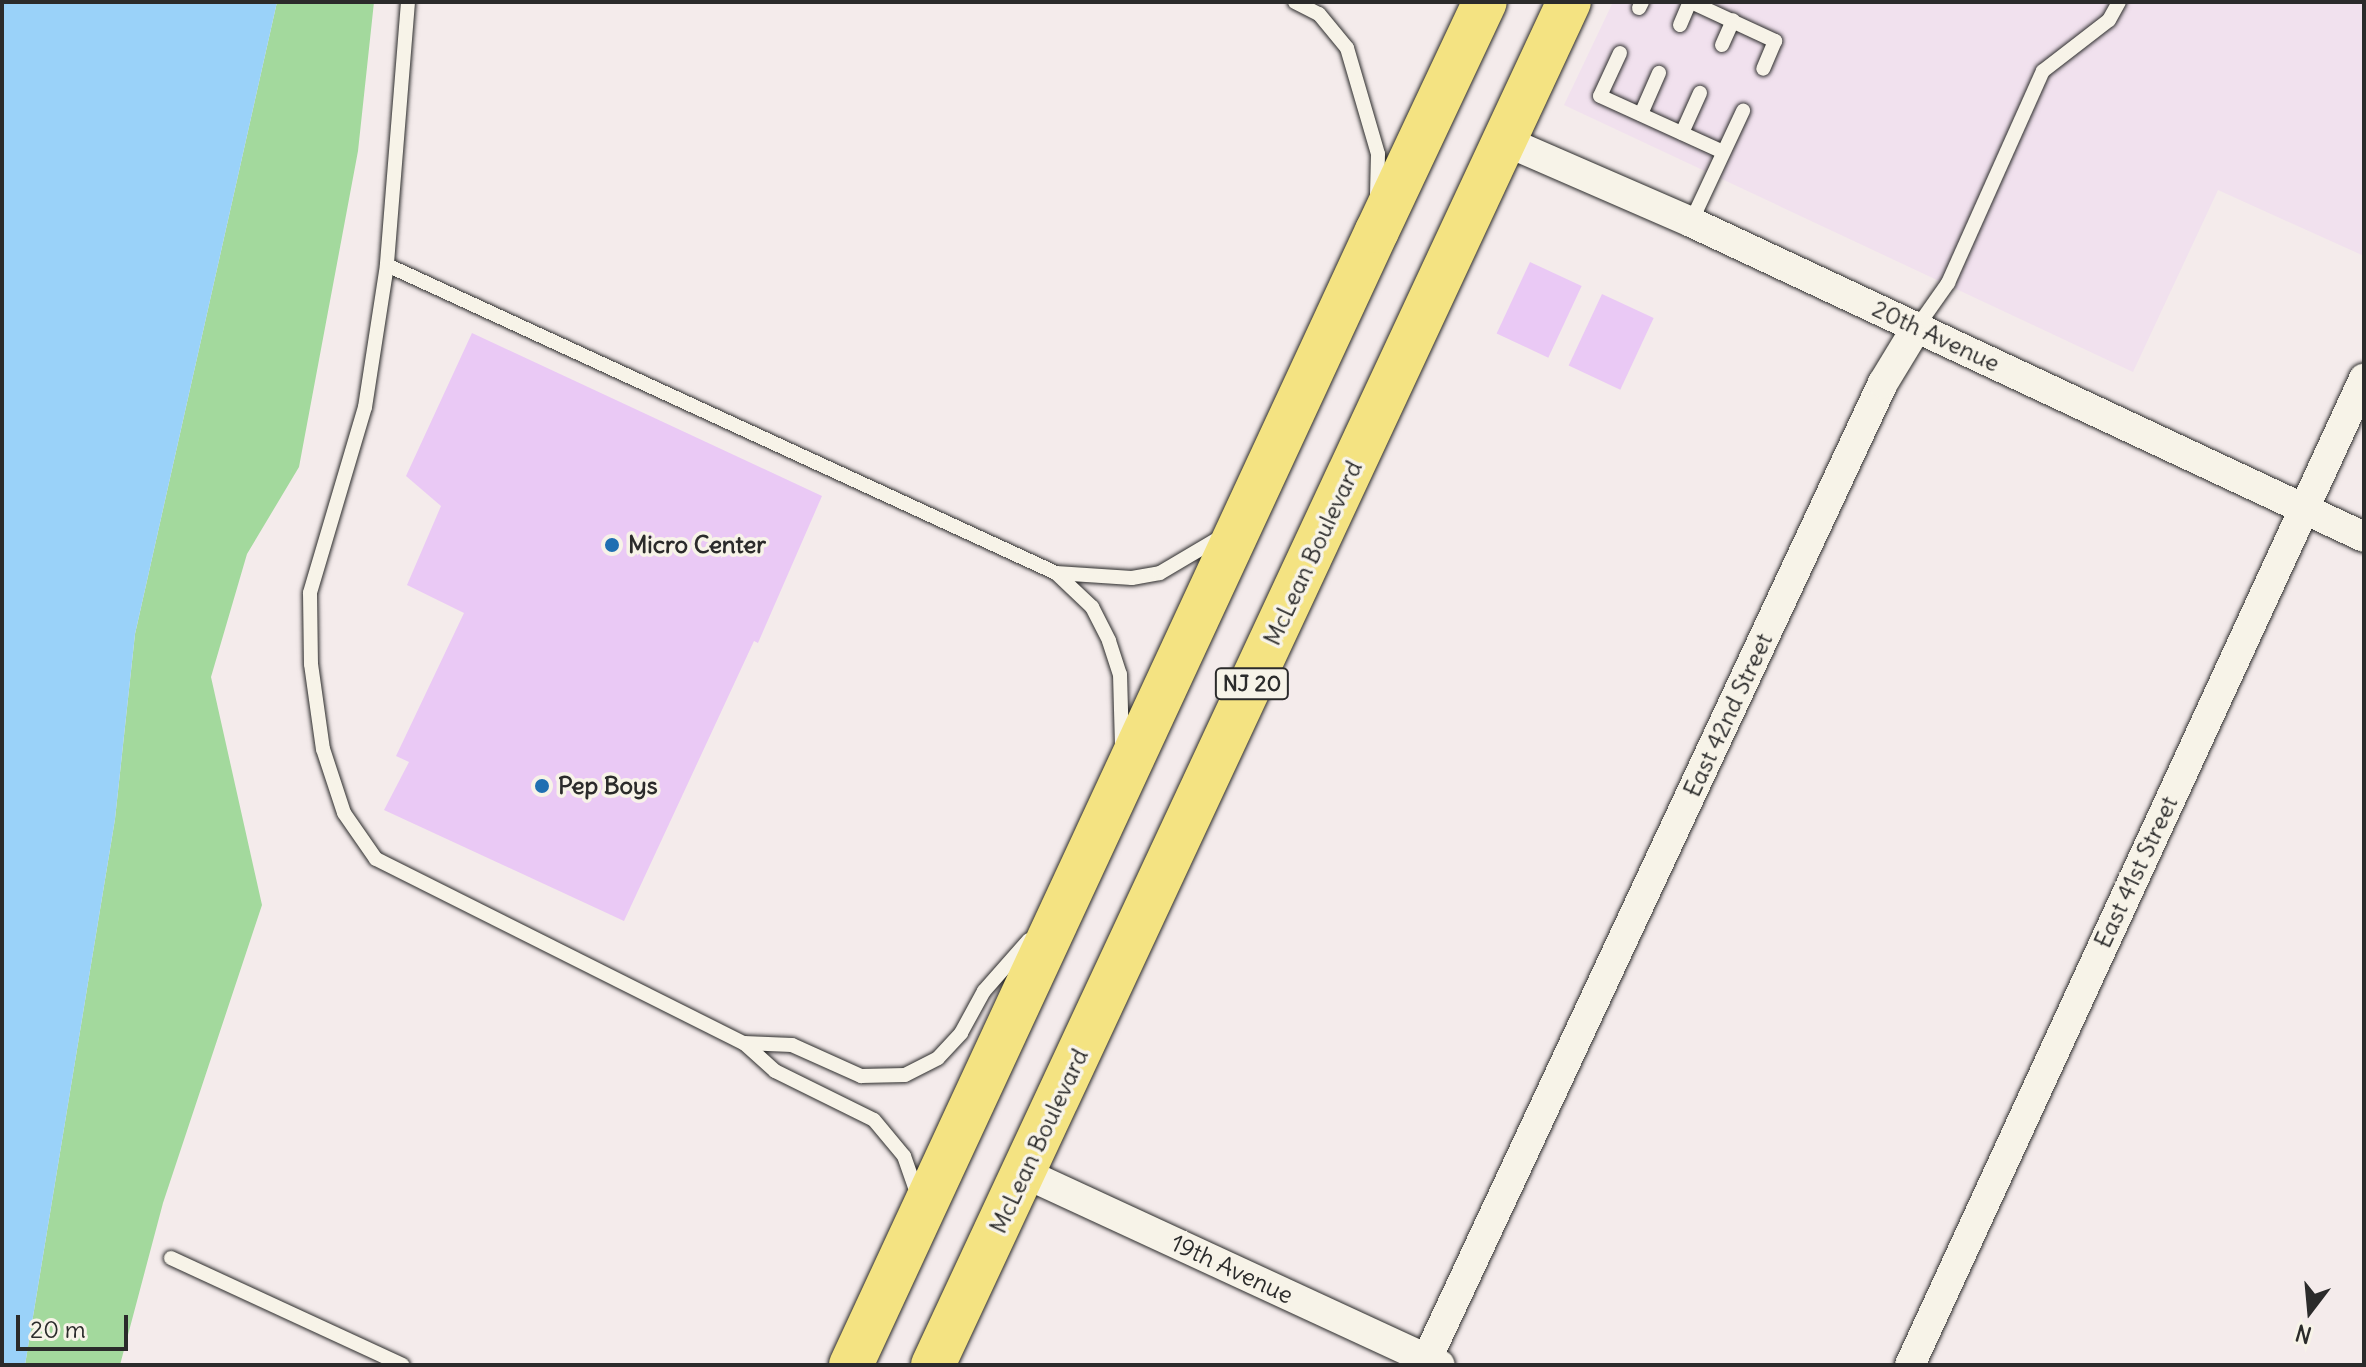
<!DOCTYPE html>
<style>
body{margin:0}
#map{position:relative;width:2366px;height:1367px;overflow:hidden;background:#f4ebeb;font-family:Delius,sans-serif}
div>[style]{position:absolute}
.built>*{inset:0;background:#f1e1ee}
.green>*{inset:0;background:#a3d99d}
.water>*{inset:0;background:#9ad2f9}
.building>*{inset:0;background:#eac9f5;transform-origin:0 0}
.roads{filter:drop-shadow(0 0 2px #2b2b2b) drop-shadow(0 0 2px #2b2b2b)}
.service>*{height:14px;margin:-7px;padding:0 7px;transform-origin:7px;border-radius:7px;background:#f7f3e8}
.minor>*{height:30px;margin:-15px;padding:0 15px;transform-origin:15px;border-radius:15px;background:#f7f3e8}
.primary>*{height:44px;margin:-22px;padding:0 22px;transform-origin:22px;border-radius:22px;background:#f4e382}
.motorway>*{height:44px;margin:-22px;padding:0 22px;transform-origin:22px;border-radius:22px;background:#f4e382}
.dots>*{width:22px;height:22px;translate:-50% -50%;box-sizing:border-box;border:4px solid #f7f3e8;border-radius:50%}
span{translate:-50% -50%;white-space:nowrap;text-align:center;line-height:1.15;-webkit-text-stroke:7px #f7f3e8;paint-order:stroke}
.shield-label span{padding:2px 6px;background:#f7f3e8;border:2px solid;border-radius:6px;-webkit-text-stroke-width:0}
.shield-label{font-size:22px;color:#2b2b2b;font-weight:700}
.street-label{font-size:24px;color:#2b2b2b}
.poi-label{font-size:24px;color:#2b2b2b;font-weight:700}
.left{translate:0 -50%;text-align:left}
.frame{position:absolute;inset:0;border:4px solid #2b2b2b;pointer-events:none}
.north{position:absolute;left:2270px;top:1271px;width:80px;height:80px;-webkit-text-stroke:6px #f7f3e8;paint-order:stroke;rotate:196deg;font-size:22px;font-weight:700;line-height:32px;text-align:center;color:#2b2b2b}
.north::after{content:'';display:block;margin:auto;width:28px;height:36px;background:#2b2b2b;clip-path:polygon(50% 0,100% 100%,50% 72%,0 100%)}
.scale{position:absolute;left:16px;top:1315px;width:112px;height:36px;box-sizing:border-box;border:4px solid #2b2b2b;border-top:0;padding-left:10px;font-size:24px;line-height:28px;white-space:nowrap;color:#2b2b2b;-webkit-text-stroke:6px #f7f3e8;paint-order:stroke}
</style>
<div id="map">
<div class="built">
<div style="clip-path:polygon(1613px 2px,2364px 2px,2364px 256px,2218px 190px,2133px 372px,1564px 105px)"></div>
</div>
<div class="green">
<div style="clip-path:polygon(277px 2px,374px 2px,358px 151px,299px 467px,247px 554px,211px 677px,262px 905px,163px 1203px,120px 1365px,25px 1365px,115px 819px,135px 634px)"></div>
</div>
<div class="water">
<div style="clip-path:polygon(2px 2px,277px 2px,135px 634px,115px 819px,25px 1365px,2px 1365px)"></div>
</div>
<div class="building">
<div style="left:1530px;top:262px;width:57px;height:79px;rotate:25deg"></div>
<div style="left:1602px;top:294px;width:57px;height:79px;rotate:25deg"></div>
<div style="clip-path:polygon(472px 333px,822px 496px,758px 643px,754px 641px,624px 921px,384px 810px,409px 762px,396px 756px,464px 613px,407px 585px,441px 506px,406px 476px)"></div>
</div>
<div class="roads">
<div class="service">
<div style="left:408px;top:2px;width:264px;rotate:94.6deg"></div>
<div style="left:387px;top:265px;width:144px;rotate:98.8deg"></div>
<div style="left:365px;top:407px;width:194px;rotate:106.5deg"></div>
<div style="left:310px;top:593px;width:71px;rotate:89.2deg"></div>
<div style="left:311px;top:664px;width:86px;rotate:82deg"></div>
<div style="left:323px;top:749px;width:67px;rotate:71.8deg"></div>
<div style="left:344px;top:813px;width:56px;rotate:55.2deg"></div>
<div style="left:376px;top:859px;width:411px;rotate:26.6deg"></div>
<div style="left:744px;top:1043px;width:42px;rotate:42.1deg"></div>
<div style="left:775px;top:1071px;width:110px;rotate:26.3deg"></div>
<div style="left:874px;top:1120px;width:47px;rotate:50.2deg"></div>
<div style="left:904px;top:1156px;width:42px;rotate:70.7deg"></div>
<div style="left:1295px;top:2px;width:27px;rotate:27deg"></div>
<div style="left:1319px;top:14px;width:44px;rotate:50.5deg"></div>
<div style="left:1347px;top:48px;width:110px;rotate:73.7deg"></div>
<div style="left:1378px;top:154px;width:42px;rotate:91.4deg"></div>
<div style="left:1691px;top:2px;width:93px;rotate:24.9deg"></div>
<div style="left:1775px;top:41px;width:30px;rotate:113deg"></div>
<div style="left:1639px;top:8px;width:7px;rotate:-63deg"></div>
<div style="left:1680px;top:25px;width:25px;rotate:-67deg"></div>
<div style="left:1722px;top:45px;width:27px;rotate:-66deg"></div>
<div style="left:1620px;top:53px;width:47px;rotate:114.9deg"></div>
<div style="left:1600px;top:96px;width:135px;rotate:24.5deg"></div>
<div style="left:1641px;top:114px;width:45px;rotate:-66.3deg"></div>
<div style="left:1682px;top:133px;width:44px;rotate:-65.8deg"></div>
<div style="left:1691px;top:222px;width:123px;rotate:-64.9deg"></div>
<div style="left:387px;top:265px;width:736px;rotate:24.72deg"></div>
<div style="left:1056px;top:573px;width:50px;rotate:43.4deg"></div>
<div style="left:1092px;top:607px;width:38px;rotate:63deg"></div>
<div style="left:1109px;top:641px;width:35px;rotate:72deg"></div>
<div style="left:1120px;top:674px;width:70px;rotate:88.4deg"></div>
<div style="left:1917px;top:327px;width:54px;rotate:-54.8deg"></div>
<div style="left:1948px;top:283px;width:232px;rotate:-65.9deg"></div>
<div style="left:2043px;top:71px;width:83px;rotate:-37.7deg"></div>
<div style="left:2109px;top:20px;width:21px;rotate:-61deg"></div>
<div style="left:1056px;top:573px;width:76px;rotate:3.8deg"></div>
<div style="left:1132px;top:578px;width:28px;rotate:-10deg"></div>
<div style="left:1160px;top:573px;width:74px;rotate:-30.7deg"></div>
<div style="left:744px;top:1043px;width:48px;rotate:2.4deg"></div>
<div style="left:792px;top:1045px;width:76px;rotate:24.2deg"></div>
<div style="left:861px;top:1076px;width:44px;rotate:-1.3deg"></div>
<div style="left:905px;top:1075px;width:37px;rotate:-27deg"></div>
<div style="left:938px;top:1058px;width:34px;rotate:-47deg"></div>
<div style="left:961px;top:1033px;width:48px;rotate:-61.3deg"></div>
<div style="left:984px;top:991px;width:68px;rotate:-48.6deg"></div>
<div style="left:171px;top:1258px;width:255px;rotate:24.8deg"></div>
</div>
<div class="minor">
<div style="left:1505px;top:141px;width:203px;rotate:23.5deg"></div>
<div style="left:1691px;top:222px;width:743px;rotate:25.08deg"></div>
<div style="left:1024px;top:1173px;width:458px;rotate:24.8deg"></div>
<div style="left:1424px;top:1365px;width:1084px;rotate:-64.95deg"></div>
<div style="left:1883px;top:383px;width:66px;rotate:-58.7deg"></div>
<div style="left:1910px;top:1365px;width:1086px;rotate:-65.28deg"></div>
</div>
<div class="primary">
<div style="left:851px;top:1365px;width:1250px;rotate:-65.12deg"></div>
<div style="left:933px;top:1365px;width:1504px;rotate:-64.99deg"></div>
</div>
<div class="motorway">
<div style="left:1377px;top:231px;width:253px;rotate:-64.8deg"></div>
</div>
</div>
<div class="dots">
<div style="left:612px;top:545px;background:#1f6fb2"></div>
<div style="left:542px;top:786px;background:#1f6fb2"></div>
</div>
<div class="shield-label">
<span style="left:1252px;top:684px">NJ 20</span>
</div>
<div class="street-label">
<span style="left:1936px;top:336px;rotate:25deg">20th Avenue</span>
<span style="left:1313px;top:553px;rotate:-65deg">McLean Boulevard</span>
<span style="left:1728px;top:715px;rotate:-65deg">East 42nd Street</span>
<span style="left:2136px;top:872px;rotate:-65deg">East 41st Street</span>
<span style="left:1039px;top:1141px;rotate:-65deg">McLean Boulevard</span>
<span style="left:1232px;top:1269px;rotate:25deg">19th Avenue</span>
</div>
<div class="poi-label">
<span class="left" style="left:628px;top:545px">Micro Center</span>
<span class="left" style="left:558px;top:786px">Pep Boys</span>
</div>
<div class="frame"></div>
<div class="north">N</div>
<div class="scale">20 m</div>
</div>
